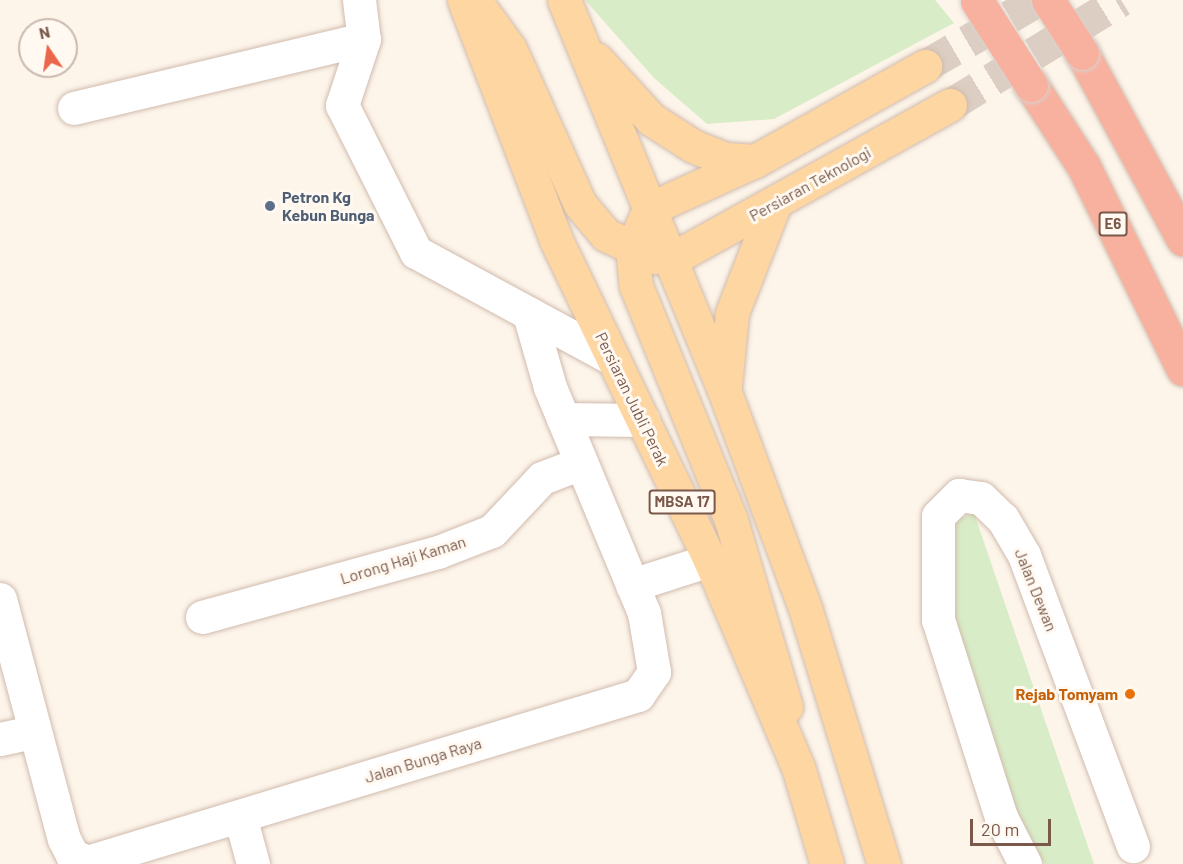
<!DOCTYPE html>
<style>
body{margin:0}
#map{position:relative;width:1183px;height:864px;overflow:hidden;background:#fdf5ea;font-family:Barlow,sans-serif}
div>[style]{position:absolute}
.green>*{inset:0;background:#d8edc7}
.major-tunnel>*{height:33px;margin-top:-16.5px;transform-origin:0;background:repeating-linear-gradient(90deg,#dccec2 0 33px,transparent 0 49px)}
.roads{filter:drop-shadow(0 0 2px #d1bbae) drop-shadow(0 0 2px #d1bbae)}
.minor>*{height:33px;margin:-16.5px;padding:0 16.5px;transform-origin:16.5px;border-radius:16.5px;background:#fff}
.major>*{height:33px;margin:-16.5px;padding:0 16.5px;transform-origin:16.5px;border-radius:16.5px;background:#fdd6a1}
.highway>*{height:33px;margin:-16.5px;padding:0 16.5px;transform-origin:16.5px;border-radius:16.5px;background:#f9b19f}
.bridges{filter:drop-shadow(0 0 2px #dad1cd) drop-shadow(0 0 2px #dad1cd)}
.highway-bridge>*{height:33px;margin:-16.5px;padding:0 16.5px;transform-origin:16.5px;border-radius:16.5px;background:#f9b19f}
.dots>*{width:16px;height:16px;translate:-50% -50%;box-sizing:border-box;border:3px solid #fff9f1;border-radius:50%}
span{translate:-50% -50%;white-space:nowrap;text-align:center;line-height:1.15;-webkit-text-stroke:6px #fff9f1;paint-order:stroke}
.shield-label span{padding:2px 4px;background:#fff9f1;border:2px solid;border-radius:4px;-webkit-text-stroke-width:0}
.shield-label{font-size:15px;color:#7a594b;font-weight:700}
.street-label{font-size:16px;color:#7a594b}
.service-label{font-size:16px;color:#4e5e75;font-weight:700}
.left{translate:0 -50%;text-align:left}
.food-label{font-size:16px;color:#c56008;font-weight:700}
.right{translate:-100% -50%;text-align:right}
.north{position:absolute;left:18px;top:18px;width:60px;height:60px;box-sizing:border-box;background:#fff9f1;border:2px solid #cab9af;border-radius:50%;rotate:347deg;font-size:16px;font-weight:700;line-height:24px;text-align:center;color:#7a594b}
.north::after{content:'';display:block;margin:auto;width:21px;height:27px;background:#eb664b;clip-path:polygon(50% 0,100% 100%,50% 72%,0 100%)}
.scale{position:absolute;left:970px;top:819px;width:81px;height:27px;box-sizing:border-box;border:3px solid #7a594b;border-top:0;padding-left:8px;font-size:18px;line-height:21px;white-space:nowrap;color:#7a594b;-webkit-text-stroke:4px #fff9f1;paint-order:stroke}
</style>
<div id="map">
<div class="green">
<div style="clip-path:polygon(585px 0,935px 0,954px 23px,774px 119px,707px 124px,654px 78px)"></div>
<div style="clip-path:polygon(974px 513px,1094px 864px,1045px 864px,1013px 821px,941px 612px,949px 523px)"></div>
</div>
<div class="major-tunnel">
<div style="left:925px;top:66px;width:131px;rotate:-30.3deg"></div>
<div style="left:950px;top:105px;width:201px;rotate:-31.6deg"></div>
</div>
<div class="roads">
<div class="minor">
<div style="left:359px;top:0;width:39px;rotate:83deg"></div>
<div style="left:364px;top:39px;width:70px;rotate:108.4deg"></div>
<div style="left:342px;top:105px;width:165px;rotate:63.3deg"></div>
<div style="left:416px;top:252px;width:224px;rotate:28.5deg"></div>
<div style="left:74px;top:108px;width:298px;rotate:-13.4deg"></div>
<div style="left:563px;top:419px;width:80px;rotate:0.7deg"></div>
<div style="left:632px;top:585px;width:82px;rotate:-17.8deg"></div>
<div style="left:0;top:599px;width:248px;rotate:75.1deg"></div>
<div style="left:64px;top:839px;width:18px;rotate:63deg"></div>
<div style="left:72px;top:855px;width:17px;rotate:25deg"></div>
<div style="left:87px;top:862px;width:576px;rotate:-16.86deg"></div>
<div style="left:638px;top:695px;width:28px;rotate:-55deg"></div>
<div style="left:654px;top:672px;width:60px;rotate:-99.6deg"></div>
<div style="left:644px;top:613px;width:245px;rotate:-112.6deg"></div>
<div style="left:550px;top:387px;width:76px;rotate:-106deg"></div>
<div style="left:202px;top:617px;width:245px;rotate:-15.4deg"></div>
<div style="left:438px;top:552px;width:58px;rotate:-21.3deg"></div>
<div style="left:492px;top:531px;width:73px;rotate:-46.7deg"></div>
<div style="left:542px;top:478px;width:42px;rotate:-21deg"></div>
<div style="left:0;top:739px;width:35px;rotate:-12deg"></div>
<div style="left:240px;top:816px;width:50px;rotate:74.8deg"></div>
<div style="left:1025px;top:864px;width:53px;rotate:-117.1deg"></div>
<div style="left:1001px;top:817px;width:207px;rotate:-107.7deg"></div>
<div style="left:938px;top:620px;width:104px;rotate:-90deg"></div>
<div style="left:938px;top:516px;width:30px;rotate:-45deg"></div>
<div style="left:959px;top:495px;width:22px;rotate:8deg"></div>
<div style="left:981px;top:498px;width:30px;rotate:44deg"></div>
<div style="left:1003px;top:519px;width:42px;rotate:59.7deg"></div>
<div style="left:1024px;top:555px;width:311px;rotate:69.5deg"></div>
</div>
<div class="major">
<div style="left:464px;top:0;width:257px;rotate:69deg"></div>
<div style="left:556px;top:240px;width:355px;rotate:64.3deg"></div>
<div style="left:710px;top:560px;width:225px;rotate:67deg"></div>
<div style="left:798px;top:767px;width:101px;rotate:73.4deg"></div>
<div style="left:564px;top:0;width:422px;rotate:67.7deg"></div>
<div style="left:724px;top:390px;width:236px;rotate:69.6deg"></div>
<div style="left:806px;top:611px;width:265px;rotate:72.9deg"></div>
<div style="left:478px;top:5px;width:54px;rotate:54deg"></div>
<div style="left:510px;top:49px;width:170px;rotate:65.7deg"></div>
<div style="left:580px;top:204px;width:40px;rotate:50deg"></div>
<div style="left:606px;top:235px;width:53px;rotate:24.6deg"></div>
<div style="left:596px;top:59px;width:81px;rotate:47.5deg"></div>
<div style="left:651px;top:119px;width:50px;rotate:32.7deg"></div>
<div style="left:693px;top:146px;width:35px;rotate:22deg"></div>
<div style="left:726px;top:159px;width:29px;rotate:4deg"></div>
<div style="left:649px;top:209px;width:43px;rotate:113deg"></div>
<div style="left:632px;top:249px;width:37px;rotate:84deg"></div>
<div style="left:636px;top:286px;width:253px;rotate:67.9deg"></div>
<div style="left:731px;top:520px;width:195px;rotate:73.6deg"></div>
<div style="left:649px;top:209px;width:116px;rotate:-24.4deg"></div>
<div style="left:755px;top:161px;width:195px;rotate:-29.2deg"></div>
<div style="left:670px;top:260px;width:320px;rotate:-29deg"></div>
<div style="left:725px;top:386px;width:73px;rotate:-84.5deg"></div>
<div style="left:732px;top:313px;width:116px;rotate:-68.7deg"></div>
</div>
<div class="highway">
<div style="left:1082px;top:53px;width:212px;rotate:61.5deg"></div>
<div style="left:1031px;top:85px;width:98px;rotate:57.1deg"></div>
<div style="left:1084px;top:167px;width:225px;rotate:63.9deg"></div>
</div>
</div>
<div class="bridges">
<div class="highway-bridge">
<div style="left:1048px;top:0;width:63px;rotate:57.3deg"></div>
<div style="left:977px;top:1px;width:100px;rotate:57.3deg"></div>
</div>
</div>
<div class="dots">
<div style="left:270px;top:206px;background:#5c6f8a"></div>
<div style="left:1130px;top:694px;background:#e8710a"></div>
</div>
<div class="shield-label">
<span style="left:1113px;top:224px">E6</span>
<span style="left:682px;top:502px">MBSA 17</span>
</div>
<div class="street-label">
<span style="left:810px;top:184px;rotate:-29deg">Persiaran Teknologi</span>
<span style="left:632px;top:399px;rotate:64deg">Persiaran Jubli Perak</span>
<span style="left:403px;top:560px;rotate:-17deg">Lorong Haji Kaman</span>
<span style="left:1036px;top:590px;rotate:68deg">Jalan Dewan</span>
<span style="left:423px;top:760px;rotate:-17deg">Jalan Bunga Raya</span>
</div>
<div class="service-label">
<span class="left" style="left:282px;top:206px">Petron Kg<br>Kebun Bunga</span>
</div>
<div class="food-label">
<span class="right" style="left:1118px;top:694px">Rejab Tomyam</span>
</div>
<div class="north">N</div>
<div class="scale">20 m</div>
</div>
